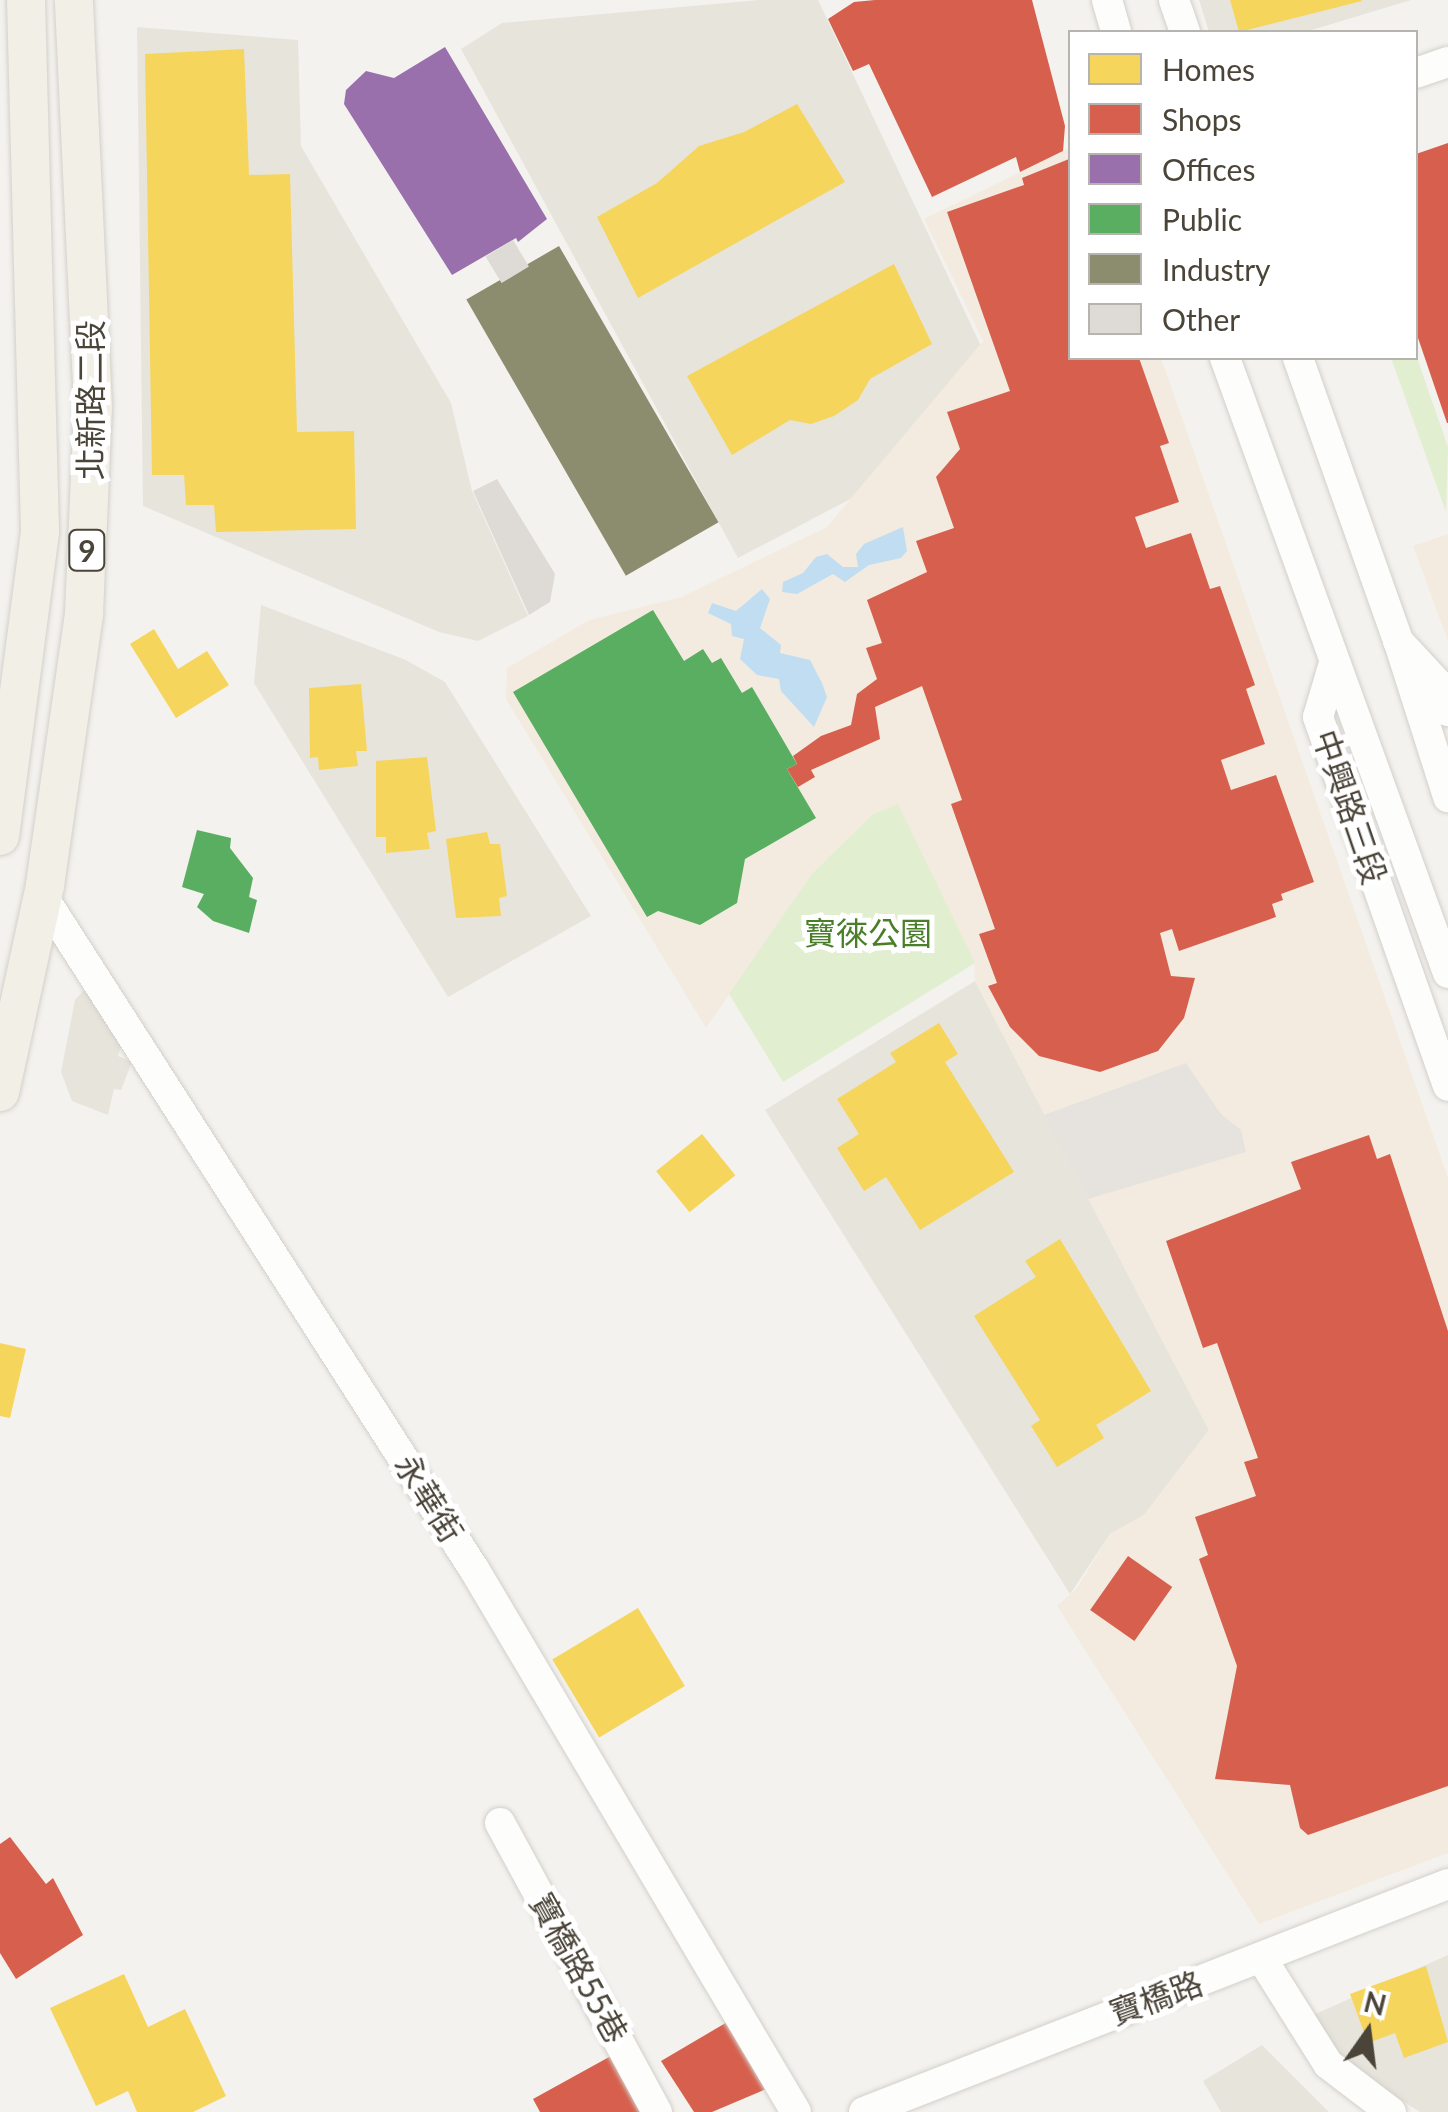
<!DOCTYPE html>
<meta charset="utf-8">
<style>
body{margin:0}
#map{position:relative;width:1448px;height:2112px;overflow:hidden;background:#f4f2ee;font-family:Lato,"Noto Sans TC",sans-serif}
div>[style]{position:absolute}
.residential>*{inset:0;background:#e7e4dc}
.commercial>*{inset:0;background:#f3ebdf}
.green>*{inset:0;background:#e1eecf}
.parking>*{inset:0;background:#e6e3df}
.water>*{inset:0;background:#c0ddf1}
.homes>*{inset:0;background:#f6d55c;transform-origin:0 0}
.shops>*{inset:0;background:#d6604d;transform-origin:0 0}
.offices>*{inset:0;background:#9970ab}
.public>*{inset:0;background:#5aae61}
.industry>*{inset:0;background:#8c8c6e;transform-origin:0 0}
.building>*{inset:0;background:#dedbd6;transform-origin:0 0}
.roads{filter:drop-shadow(0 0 2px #d2d0cb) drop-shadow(0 0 2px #d2d0cb)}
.minor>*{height:30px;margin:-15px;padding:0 15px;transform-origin:15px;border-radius:15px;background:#fdfdfc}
.major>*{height:38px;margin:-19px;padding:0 19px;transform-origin:19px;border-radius:19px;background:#f2efe6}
span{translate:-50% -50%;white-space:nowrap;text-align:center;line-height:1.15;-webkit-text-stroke:10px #fff;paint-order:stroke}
.shield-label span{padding:2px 8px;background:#fff;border:2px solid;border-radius:8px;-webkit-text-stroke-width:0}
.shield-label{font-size:30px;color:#4b4439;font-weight:700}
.street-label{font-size:32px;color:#4b4439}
.park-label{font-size:32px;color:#4a7f2a}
.legend{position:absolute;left:1068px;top:30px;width:350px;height:330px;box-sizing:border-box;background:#fff;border:2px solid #b7b4b0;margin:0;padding:12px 18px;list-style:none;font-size:30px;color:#4b4439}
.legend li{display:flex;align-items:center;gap:20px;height:50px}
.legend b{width:50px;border:2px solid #b7b4b0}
.north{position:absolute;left:1318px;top:1982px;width:100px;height:100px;-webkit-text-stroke:8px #fff;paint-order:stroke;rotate:14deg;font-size:28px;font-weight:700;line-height:40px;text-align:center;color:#4b4439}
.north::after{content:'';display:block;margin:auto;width:35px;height:45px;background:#4b4439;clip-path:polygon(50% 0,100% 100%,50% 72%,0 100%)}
</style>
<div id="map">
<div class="residential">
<div style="clip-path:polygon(759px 0,818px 0,981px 346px,856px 496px,738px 558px,461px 49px,502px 23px)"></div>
<div style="clip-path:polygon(1199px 0,1411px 0,1305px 32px,1209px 32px)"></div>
<div style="clip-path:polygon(137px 27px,298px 40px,301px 146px,451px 403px,472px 491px,528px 616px,478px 641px,439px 632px,143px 506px)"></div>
<div style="clip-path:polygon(261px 605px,406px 660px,445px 682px,591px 916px,448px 997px,254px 683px)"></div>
<div style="clip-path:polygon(975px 981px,1209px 1430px,1144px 1515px,1110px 1534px,1070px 1594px,765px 1110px)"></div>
<div style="clip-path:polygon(83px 991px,102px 994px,126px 1030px,118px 1056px,132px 1062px,121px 1090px,114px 1089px,108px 1115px,72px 1101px,61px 1072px,75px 1000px)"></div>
<div style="clip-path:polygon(1448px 1955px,1448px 2112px,1420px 2112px,1340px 2062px,1313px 2015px)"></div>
<div style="clip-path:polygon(1262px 2045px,1329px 2112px,1221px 2112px,1203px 2081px)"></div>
</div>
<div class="commercial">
<div style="clip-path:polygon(1070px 148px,1070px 358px,1161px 358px,1448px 1178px,1448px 1853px,1259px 1924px,1057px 1606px,1077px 1588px,1110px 1534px,1144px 1515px,1209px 1430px,975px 981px,974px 963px,898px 804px,811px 875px,706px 1028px,506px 699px,507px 668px,589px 620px,681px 597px,827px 527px,983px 341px,924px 219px)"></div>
<div style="clip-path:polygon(1448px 534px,1448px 641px,1413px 546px)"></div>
</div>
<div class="green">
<div style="clip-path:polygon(1416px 355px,1448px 447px,1446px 512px,1391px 358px)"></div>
<div style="clip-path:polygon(898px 804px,975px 963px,783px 1082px,729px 994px,811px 875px,872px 815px)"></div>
</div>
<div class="parking">
<div style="clip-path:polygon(1186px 1063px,1221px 1114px,1241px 1130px,1246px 1152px,1088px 1199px,1044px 1115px)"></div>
</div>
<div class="water">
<div style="clip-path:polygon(903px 527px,907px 551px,901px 558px,869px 565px,845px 582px,833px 574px,797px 594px,782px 592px,783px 582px,803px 573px,816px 557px,827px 554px,843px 567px,858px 567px,856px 554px,864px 544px)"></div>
<div style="clip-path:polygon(762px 589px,770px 599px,760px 628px,781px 645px,780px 653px,810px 660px,822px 683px,827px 697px,814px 727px,781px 691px,779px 679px,757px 675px,740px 659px,744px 639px,732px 636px,731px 624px,708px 613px,712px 603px,736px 611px)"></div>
</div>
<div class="homes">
<div style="clip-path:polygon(1230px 0,1361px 0,1362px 1px,1239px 32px)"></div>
<div style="clip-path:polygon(244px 49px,249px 175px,290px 174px,297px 432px,354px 431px,356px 529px,216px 532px,214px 505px,186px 505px,184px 475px,152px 475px,145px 54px)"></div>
<div style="clip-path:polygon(797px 104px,845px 182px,638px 298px,597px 217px,657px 183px,699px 146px,744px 132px)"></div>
<div style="clip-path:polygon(894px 264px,932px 344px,870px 379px,858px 400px,834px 416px,811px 424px,790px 420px,732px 455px,687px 376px)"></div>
<div style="clip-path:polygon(154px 629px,178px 669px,207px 651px,229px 685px,176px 718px,130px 644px)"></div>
<div style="clip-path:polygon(361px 684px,367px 751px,356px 751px,358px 766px,319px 770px,318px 757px,310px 758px,309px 688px)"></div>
<div style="clip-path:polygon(427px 757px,436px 831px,427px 833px,430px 849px,386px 853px,386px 837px,376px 837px,376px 761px)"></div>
<div style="clip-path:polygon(487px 832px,490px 844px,500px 844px,507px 896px,499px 898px,501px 916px,456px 918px,446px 839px)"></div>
<div style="clip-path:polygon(939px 1023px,958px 1054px,945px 1062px,1014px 1172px,920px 1230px,886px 1177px,864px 1191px,837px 1148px,859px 1134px,837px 1099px,896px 1062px,890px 1053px)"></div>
<div style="left:702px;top:1134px;width:53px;height:59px;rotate:51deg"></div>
<div style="clip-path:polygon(1060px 1239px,1151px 1391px,1096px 1425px,1104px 1438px,1057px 1467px,1031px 1426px,1040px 1420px,974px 1316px,1036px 1277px,1025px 1261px)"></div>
<div style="clip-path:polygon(0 1343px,26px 1349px,10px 1418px,0 1416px)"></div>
<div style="left:638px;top:1608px;width:91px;height:100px;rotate:59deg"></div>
<div style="clip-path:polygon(1426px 1966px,1448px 2042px,1404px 2058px,1395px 2033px,1368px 2043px,1350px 1994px)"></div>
<div style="clip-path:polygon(124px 1974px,148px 2027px,185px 2009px,226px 2096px,193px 2112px,137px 2112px,128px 2091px,96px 2106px,50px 2008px)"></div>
</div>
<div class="shops">
<div style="clip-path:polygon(875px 0,1032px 0,1065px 126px,1063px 151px,1020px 172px,1016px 157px,932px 197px,869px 64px,853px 71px,828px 19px,854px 2px)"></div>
<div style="clip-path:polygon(1448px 143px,1448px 423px,1447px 423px,1416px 332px,1416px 154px)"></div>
<div style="clip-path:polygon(1069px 159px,1070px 358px,1139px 358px,1169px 443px,1160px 446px,1179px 502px,1135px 517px,1146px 548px,1191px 533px,1210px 589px,1220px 586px,1255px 685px,1246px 689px,1265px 744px,1221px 760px,1231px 790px,1276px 775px,1314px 882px,1281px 894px,1283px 900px,1272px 904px,1276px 917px,1179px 951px,1172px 929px,1160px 933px,1171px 976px,1195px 978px,1184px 1018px,1158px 1051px,1100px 1072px,1039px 1056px,1010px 1027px,988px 986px,997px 983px,979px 934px,995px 929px,951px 804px,962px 800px,922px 686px,875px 707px,880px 739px,811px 770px,815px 777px,798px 787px,787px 769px,797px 764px,793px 756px,821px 736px,851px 725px,857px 694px,877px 679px,866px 648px,882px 643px,867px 600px,927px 572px,916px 541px,954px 528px,936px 477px,960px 449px,947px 412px,1010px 391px,947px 212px,1024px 185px,1022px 178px)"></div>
<div style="clip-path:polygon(1369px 1135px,1377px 1159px,1390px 1154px,1448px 1331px,1448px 1786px,1308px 1835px,1300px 1828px,1290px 1785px,1215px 1779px,1237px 1666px,1199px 1559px,1208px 1555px,1195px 1517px,1256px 1496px,1244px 1462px,1258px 1458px,1217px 1343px,1203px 1348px,1166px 1241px,1301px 1189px,1291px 1162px)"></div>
<div style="left:1128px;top:1556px;width:54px;height:66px;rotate:35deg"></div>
<div style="clip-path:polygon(10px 1837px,46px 1884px,53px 1878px,83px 1935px,16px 1979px,0 1953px,0 1844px)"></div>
<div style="clip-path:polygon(729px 2021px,771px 2087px,712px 2112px,694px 2112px,661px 2061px)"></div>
<div style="clip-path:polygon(620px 2051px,653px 2112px,540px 2112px,533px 2099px)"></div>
</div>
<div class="offices">
<div style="clip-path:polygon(445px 47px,547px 219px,518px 242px,516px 238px,452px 275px,344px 104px,346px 90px,366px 71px,394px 78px)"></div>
</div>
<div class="public">
<div style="clip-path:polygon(653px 610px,684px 661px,703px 649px,712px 663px,721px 658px,742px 693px,752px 687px,797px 764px,787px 769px,816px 818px,745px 859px,737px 903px,700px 925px,658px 911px,647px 917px,513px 692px)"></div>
<div style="clip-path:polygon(197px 830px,231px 838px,230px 848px,253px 878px,249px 897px,257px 900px,249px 933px,213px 921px,197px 907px,204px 894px,182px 887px)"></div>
</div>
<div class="industry">
<div style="left:559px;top:246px;width:319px;height:107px;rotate:60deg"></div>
</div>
<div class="building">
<div style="left:513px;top:240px;width:31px;height:32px;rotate:59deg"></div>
<div style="clip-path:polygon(497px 479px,555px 574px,550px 602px,529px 615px,473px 491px)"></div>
</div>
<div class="roads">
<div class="minor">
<div style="left:1107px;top:0;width:33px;rotate:74deg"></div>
<div style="left:1174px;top:0;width:34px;rotate:71deg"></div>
<div style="left:1416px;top:73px;width:34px;rotate:-19deg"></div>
<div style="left:1225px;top:358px;width:654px;rotate:70.07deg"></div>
<div style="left:1298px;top:358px;width:300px;rotate:70.5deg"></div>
<div style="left:1398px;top:641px;width:59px;rotate:47.1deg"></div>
<div style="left:1438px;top:684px;width:29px;rotate:70deg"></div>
<div style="left:1399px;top:643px;width:162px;rotate:72.3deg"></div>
<div style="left:1334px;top:663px;width:56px;rotate:106.5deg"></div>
<div style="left:1318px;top:717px;width:391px;rotate:70.6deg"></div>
<div style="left:43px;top:897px;width:798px;rotate:57.33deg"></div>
<div style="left:474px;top:1569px;width:631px;rotate:59.33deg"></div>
<div style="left:500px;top:1823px;width:329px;rotate:61.5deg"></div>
<div style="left:1262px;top:1959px;width:124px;rotate:57.8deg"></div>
<div style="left:1328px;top:2064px;width:79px;rotate:37.3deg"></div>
<div style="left:864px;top:2112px;width:627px;rotate:-21.33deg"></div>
</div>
<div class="major">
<div style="left:0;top:836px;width:308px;rotate:-82.5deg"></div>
<div style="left:40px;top:531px;width:531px;rotate:-91.51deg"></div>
<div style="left:0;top:1092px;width:212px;rotate:-77.7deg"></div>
<div style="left:45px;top:885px;width:275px;rotate:-81.8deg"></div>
<div style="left:84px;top:613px;width:207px;rotate:-87.5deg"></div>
<div style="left:93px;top:406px;width:406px;rotate:-92.7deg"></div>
</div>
</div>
<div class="shield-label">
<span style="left:87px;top:550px">9</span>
</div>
<div class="street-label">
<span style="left:90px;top:400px;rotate:-90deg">北新路二段</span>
<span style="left:1350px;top:807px;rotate:71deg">中興路三段</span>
<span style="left:429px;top:1498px;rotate:58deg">永華街</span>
<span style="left:579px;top:1968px;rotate:61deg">寶橋路55巷</span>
<span style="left:1156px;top:1998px;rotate:-20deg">寶橋路</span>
</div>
<div class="park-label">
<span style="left:868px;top:933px">寶徠公園</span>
</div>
<ul class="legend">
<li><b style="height:28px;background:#f6d55c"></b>Homes</li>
<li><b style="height:28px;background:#d6604d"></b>Shops</li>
<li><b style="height:28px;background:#9970ab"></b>Offices</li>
<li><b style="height:28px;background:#5aae61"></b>Public</li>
<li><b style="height:28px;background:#8c8c6e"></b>Industry</li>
<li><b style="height:28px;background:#dedbd6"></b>Other</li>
</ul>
<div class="north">N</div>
</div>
